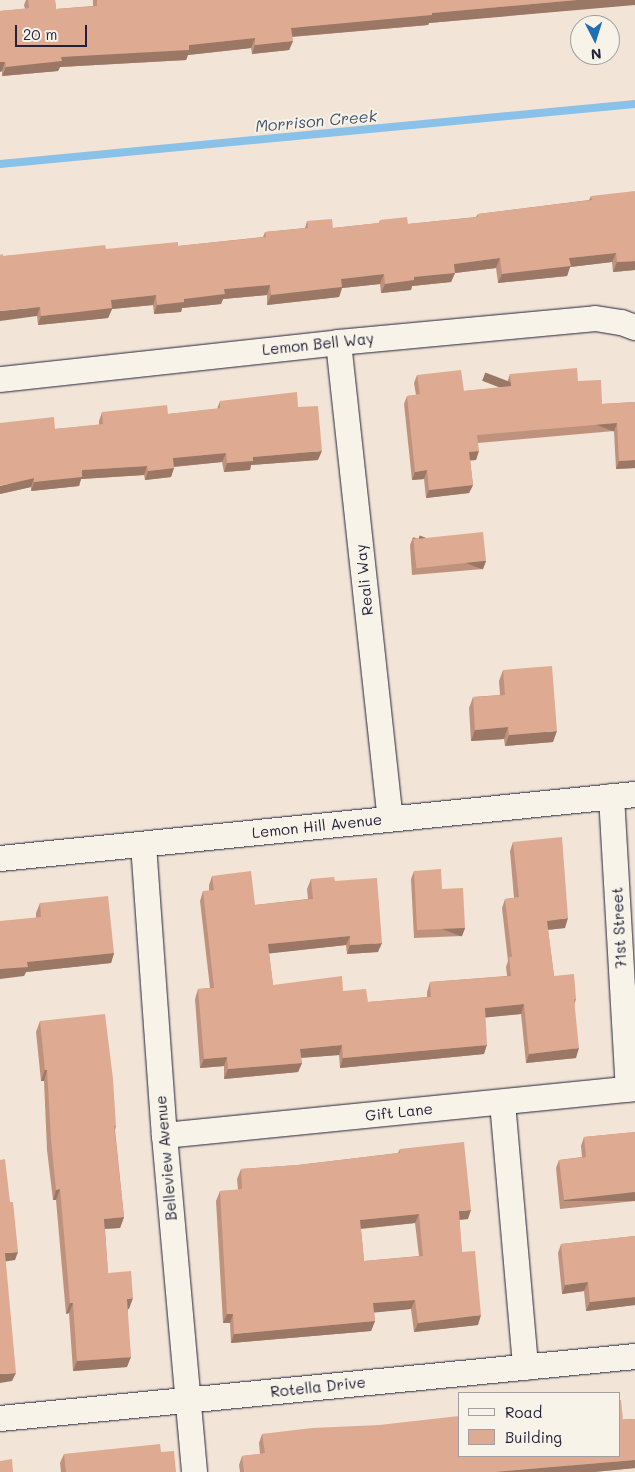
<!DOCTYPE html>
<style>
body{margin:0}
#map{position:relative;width:635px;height:1472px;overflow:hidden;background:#f2e4d7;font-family:Mali,sans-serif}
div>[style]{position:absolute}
.stream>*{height:8px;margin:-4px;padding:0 4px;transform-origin:4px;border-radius:4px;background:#8ac1e8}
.roads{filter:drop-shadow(0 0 1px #22223b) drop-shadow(0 0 1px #22223b)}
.minor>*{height:25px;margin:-12.5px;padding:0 12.5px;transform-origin:12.5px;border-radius:12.5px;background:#f7f3e8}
.wall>*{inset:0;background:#bf927d}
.shaded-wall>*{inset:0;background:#9b7766;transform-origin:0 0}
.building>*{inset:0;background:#deaa91;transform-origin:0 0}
span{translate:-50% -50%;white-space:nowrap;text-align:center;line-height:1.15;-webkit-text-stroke:4px #f7f3e8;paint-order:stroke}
.street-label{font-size:15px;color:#22223b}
.water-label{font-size:16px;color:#41526f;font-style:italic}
.legend{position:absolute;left:458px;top:1392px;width:162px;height:65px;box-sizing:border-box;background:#f7f3e8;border:1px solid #a29fa3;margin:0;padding:6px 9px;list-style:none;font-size:15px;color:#22223b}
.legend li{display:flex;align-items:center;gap:10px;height:25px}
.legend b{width:25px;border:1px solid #a29fa3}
.north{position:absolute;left:570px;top:15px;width:50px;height:50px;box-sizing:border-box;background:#f7f3e8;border:1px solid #a29fa3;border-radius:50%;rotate:175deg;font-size:14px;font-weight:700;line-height:20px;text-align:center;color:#22223b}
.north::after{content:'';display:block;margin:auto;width:18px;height:22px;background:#1f6fb2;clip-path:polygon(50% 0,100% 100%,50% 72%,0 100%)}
.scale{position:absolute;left:15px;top:25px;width:72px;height:22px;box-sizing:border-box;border:2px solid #22223b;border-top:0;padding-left:6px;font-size:15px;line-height:18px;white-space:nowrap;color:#22223b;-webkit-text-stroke:4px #f7f3e8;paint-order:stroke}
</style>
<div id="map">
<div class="stream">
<div style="left:0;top:164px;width:638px;rotate:-5.4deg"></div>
</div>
<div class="roads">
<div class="minor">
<div style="left:338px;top:342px;width:479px;rotate:83.8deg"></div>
<div style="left:0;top:379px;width:340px;rotate:-6.2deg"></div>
<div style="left:338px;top:342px;width:258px;rotate:-5.3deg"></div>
<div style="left:595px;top:318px;width:26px;rotate:9deg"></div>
<div style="left:621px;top:322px;width:15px;rotate:20deg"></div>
<div style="left:611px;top:796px;width:293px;rotate:86.7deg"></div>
<div style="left:143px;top:844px;width:292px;rotate:85.9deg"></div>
<div style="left:164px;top:1135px;width:338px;rotate:84.9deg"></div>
<div style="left:0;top:858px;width:638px;rotate:-5.76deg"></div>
<div style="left:502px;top:1102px;width:266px;rotate:85deg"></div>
<div style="left:164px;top:1135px;width:473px;rotate:-5.7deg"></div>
<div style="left:0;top:1418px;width:638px;rotate:-5.58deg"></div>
</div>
</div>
<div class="wall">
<div style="clip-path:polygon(26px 0,55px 0,56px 9px,93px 6px,93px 0,635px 0,615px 6px,429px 23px,428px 25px,292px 37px,293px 41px,289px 50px,252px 54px,251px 48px,188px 55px,186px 60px,60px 67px,58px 71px,2px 76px,2px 71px,0 72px,0 11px,25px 9px,24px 5px)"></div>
<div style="clip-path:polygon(591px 196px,635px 270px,613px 272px,612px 262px,570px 267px,567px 276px,498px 283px,496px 268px,455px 273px,451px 282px,412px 286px,411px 290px,381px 293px,380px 284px,342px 288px,339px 297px,267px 305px,267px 295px,223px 299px,221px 304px,182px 308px,181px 312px,154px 314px,153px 305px,112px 309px,108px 318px,38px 325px,37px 316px,3px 256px,178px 246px,263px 237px,265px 232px,305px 228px,307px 221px,333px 228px,379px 223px,380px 220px,408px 224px,476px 217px,478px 214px,589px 200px)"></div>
<div style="clip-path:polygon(510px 374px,578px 381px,602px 404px,635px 402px,635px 468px,616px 469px,614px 431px,478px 443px,476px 460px,470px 460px,473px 485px,469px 493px,426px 498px,424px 479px,412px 480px,404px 404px,407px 396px,416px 395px,414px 383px,417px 375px,464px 391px,507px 387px,507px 383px)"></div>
<div style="clip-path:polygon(220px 401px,298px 407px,318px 460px,251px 465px,250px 470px,224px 472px,222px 462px,174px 467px,171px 477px,145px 480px,144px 475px,81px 479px,79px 486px,31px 491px,31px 487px,0 494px,55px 429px,99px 425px,99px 421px,102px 412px,168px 414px,217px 409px)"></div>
<div style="clip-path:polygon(413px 537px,486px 561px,483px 569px,412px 575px,410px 545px)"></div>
<div style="clip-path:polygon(503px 670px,553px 742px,505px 746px,504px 739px,471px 741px,469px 708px,473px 697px,500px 695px,499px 681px)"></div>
<div style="clip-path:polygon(513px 842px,565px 928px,548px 930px,554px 976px,576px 999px,574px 1005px,576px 1058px,526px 1063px,521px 1014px,485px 1017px,484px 1054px,340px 1068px,339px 1055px,301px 1058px,302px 1063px,298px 1072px,224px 1079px,224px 1066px,200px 1068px,195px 999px,198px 989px,210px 988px,200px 901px,203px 891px,209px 891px,209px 885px,212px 876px,255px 905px,308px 899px,307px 889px,311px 879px,335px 881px,378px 952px,347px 954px,346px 945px,269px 953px,273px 985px,343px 991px,368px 1002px,427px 997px,427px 992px,430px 982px,507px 976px,506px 967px,508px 961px,502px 908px,505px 899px,514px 898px,510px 851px)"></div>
<div style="clip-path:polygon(414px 871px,442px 889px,465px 928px,462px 936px,414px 938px,411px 879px)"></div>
<div style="clip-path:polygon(40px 903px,114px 953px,111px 963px,26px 972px,24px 976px,36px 917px,36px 913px)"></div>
<div style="clip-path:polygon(40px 1021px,116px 1126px,115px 1130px,124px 1217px,120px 1228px,105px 1229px,108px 1273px,129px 1309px,128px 1309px,127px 1367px,73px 1371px,69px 1313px,66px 1314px,56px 1200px,53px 1200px,47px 1150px,44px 1081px,41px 1081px,36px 1032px)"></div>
<div style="clip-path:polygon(635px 1132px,635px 1201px,560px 1209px,556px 1168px,559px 1160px,582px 1157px,581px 1146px,584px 1137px)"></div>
<div style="clip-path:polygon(evenodd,400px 1149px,468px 1219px,459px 1220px,462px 1252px,478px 1325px,414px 1332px,411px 1309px,374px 1312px,375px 1321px,371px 1331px,231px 1343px,230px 1323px,223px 1323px,216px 1201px,220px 1191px,238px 1190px,237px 1179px,241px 1169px,298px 1165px,398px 1153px,400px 1149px,415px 1223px,419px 1256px,364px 1261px,361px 1229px,415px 1223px)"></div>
<div style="clip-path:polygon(635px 1236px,635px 1305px,586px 1311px,584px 1291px,562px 1294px,558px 1253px,561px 1244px)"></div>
<div style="clip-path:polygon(635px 1419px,635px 1468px,594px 1472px,240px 1472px,239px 1465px,242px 1456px,260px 1454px,259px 1443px,262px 1434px)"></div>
<div style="clip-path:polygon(161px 1452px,176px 1472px,61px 1472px,60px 1463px,64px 1454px)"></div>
</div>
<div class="shaded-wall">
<div style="clip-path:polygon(577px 0,635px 0,635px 5px,429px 23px,428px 25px,288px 37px,291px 28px,432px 13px)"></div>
<div style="clip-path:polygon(255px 38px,251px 48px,188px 55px,186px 60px,60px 67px,58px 71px,2px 76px,6px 67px,61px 57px,189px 45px)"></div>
<div style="clip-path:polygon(293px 41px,289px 50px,252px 54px,255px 45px)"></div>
<div style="clip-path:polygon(0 62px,5px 62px,2px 71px,0 72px)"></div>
<div style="clip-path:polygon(616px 253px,612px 262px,570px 267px,567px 276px,498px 283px,502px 274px,569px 258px)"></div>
<div style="clip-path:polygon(500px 258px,496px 268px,455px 273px,451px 282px,412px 286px,411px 290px,381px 293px,385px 284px,414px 277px,454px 264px)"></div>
<div style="clip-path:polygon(635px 261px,635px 270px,613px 272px,617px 262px)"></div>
<div style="clip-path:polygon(384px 274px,380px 284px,342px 288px,339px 297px,267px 305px,271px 295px,341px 279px)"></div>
<div style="clip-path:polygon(270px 285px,267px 295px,223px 299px,221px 304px,182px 308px,181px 312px,154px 314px,157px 305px,224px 289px)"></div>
<div style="clip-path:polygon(156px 295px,153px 305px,112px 309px,108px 318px,38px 325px,41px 316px,111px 300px)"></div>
<div style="clip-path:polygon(40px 307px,37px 316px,0 321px,0 311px)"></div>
<div style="left:617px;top:423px;width:9px;height:141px;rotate:111deg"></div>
<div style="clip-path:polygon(322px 451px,318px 460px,251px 465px,250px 470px,224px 472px,227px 463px,253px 457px)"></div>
<div style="clip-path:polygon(479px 451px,476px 460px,466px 461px,469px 452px)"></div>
<div style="clip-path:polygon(226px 453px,222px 462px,170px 467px,173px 458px)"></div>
<div style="clip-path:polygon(635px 460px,635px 468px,616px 469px,619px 461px)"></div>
<div style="clip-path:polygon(147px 466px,144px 475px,81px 479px,79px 486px,31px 491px,34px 482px,82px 470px)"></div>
<div style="clip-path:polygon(174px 468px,171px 477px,145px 480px,148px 471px)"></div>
<div style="clip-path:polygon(427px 470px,424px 479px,412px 480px,415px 472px)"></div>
<div style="clip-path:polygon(34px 478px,31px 487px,0 494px,0 486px)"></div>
<div style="clip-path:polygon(473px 485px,469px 493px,426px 498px,429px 490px)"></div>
<div style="left:486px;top:561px;width:9px;height:71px;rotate:111deg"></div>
<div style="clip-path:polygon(508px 727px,504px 739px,471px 741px,475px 730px)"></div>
<div style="clip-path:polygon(557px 731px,553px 742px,505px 746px,509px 735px)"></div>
<div style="clip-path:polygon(568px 918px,565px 928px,544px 930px,547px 921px)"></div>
<div style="left:465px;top:928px;width:9px;height:48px;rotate:111deg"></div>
<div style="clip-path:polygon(350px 936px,346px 945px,265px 954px,268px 944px)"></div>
<div style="clip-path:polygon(382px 943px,378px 952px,347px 954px,350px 945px)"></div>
<div style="clip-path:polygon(114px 953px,111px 963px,26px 972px,24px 976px,0 979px,0 969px,27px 962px)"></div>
<div style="clip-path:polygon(524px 1004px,521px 1014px,481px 1018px,485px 1008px)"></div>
<div style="clip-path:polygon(342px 1045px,339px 1055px,297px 1058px,300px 1049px)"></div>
<div style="clip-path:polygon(487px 1045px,484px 1054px,340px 1068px,343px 1058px)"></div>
<div style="clip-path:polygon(579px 1048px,576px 1058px,526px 1063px,529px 1054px)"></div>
<div style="clip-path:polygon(227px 1057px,224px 1066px,200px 1068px,204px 1059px)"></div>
<div style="clip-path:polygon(302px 1063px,298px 1072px,224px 1079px,228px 1069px)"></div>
<div style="clip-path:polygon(45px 1070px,47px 1070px,44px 1081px,41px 1081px)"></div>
<div style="clip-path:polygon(60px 1189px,56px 1200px,53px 1200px,56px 1190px)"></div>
<div style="left:635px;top:1192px;width:9px;height:71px;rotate:90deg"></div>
<div style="clip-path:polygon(471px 1210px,468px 1219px,455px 1220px,459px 1211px)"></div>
<div style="clip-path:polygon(419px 1214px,415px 1223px,357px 1229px,360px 1220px)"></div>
<div style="clip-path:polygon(124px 1217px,120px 1228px,100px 1229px,104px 1219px)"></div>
<div style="clip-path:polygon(18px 1252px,15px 1260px,2px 1262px,5px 1253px)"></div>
<div style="clip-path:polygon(588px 1282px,584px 1291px,562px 1294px,565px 1285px)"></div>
<div style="clip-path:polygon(635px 1297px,635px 1305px,586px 1311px,590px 1302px)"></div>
<div style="clip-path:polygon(133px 1298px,129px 1309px,123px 1309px,127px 1299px)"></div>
<div style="clip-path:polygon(415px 1300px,411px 1309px,370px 1313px,373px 1303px)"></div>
<div style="clip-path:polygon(70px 1303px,73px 1303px,69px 1313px,66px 1314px)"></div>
<div style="clip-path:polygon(227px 1314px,233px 1314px,230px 1323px,223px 1323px)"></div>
<div style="clip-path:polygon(481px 1315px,478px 1325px,414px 1332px,418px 1323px)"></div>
<div style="clip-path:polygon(375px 1321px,371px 1331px,231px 1343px,234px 1334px)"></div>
<div style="clip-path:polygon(131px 1357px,127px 1367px,73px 1371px,77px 1361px)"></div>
<div style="clip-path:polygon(16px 1373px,12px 1381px,0 1383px,0 1374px)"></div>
<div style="clip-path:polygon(635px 1460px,635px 1468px,594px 1472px,494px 1472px)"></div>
</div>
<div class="building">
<div style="clip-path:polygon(28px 0,55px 0,56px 9px,97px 6px,97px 0,577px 0,432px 13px,432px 15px,291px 28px,293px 41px,255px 45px,255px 38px,189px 45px,189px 50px,61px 57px,62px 61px,6px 67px,5px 62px,0 62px,0 11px,29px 8px)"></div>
<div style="clip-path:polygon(635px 191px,635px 261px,617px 262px,616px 253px,569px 258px,571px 266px,502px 274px,500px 258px,454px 264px,455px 273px,414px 277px,414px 280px,385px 284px,384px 274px,341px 279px,342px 287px,271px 295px,270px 285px,224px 289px,225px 294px,184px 299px,184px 302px,157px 305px,156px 295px,111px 300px,112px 308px,70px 313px,41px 316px,40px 307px,0 311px,0 255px,3px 254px,3px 256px,105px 245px,106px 249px,178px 242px,178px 246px,266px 237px,265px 232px,308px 228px,307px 221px,332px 219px,333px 228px,380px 223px,380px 220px,407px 217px,408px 224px,478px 217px,478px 214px,592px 200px,591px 196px)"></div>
<div style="clip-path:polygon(577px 368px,578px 381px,601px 380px,602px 404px,635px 402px,635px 460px,619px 461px,617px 423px,477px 435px,479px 451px,469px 452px,473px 485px,429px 490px,427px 470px,415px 472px,407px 396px,420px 394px,417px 375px,461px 370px,464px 391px,511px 386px,510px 374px)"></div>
<div style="clip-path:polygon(297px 392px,298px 407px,318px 406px,322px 451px,253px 457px,253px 461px,227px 463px,226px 453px,173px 458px,174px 468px,148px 471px,147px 466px,82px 470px,82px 477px,34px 482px,34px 478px,0 486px,0 423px,54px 417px,55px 429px,103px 424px,102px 412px,167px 405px,168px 414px,220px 408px,220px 401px)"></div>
<div style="left:483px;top:532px;width:29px;height:70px;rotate:84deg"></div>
<div style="clip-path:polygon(552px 666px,557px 731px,509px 735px,508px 727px,475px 730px,473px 697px,505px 695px,503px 670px)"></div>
<div style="clip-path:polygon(562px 837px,568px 918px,547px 921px,554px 976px,574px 974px,576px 999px,574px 999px,579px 1048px,529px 1054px,524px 1004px,485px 1008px,487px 1045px,343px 1058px,342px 1045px,300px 1049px,302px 1063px,228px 1069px,227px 1057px,204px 1059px,198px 989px,214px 988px,203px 891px,214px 890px,212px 876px,251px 871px,255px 905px,313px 899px,311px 879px,334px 877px,335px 881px,377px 878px,382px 943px,350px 945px,350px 936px,268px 944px,273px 985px,342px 976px,343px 991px,366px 989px,368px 1002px,431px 997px,430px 982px,511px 976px,509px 957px,512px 957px,505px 899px,519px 897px,513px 842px)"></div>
<div style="clip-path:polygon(441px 869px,442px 889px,463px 888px,465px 928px,417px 930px,414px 871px)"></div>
<div style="clip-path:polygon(108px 896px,114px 953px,27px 962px,28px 967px,0 969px,0 921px,41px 917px,40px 903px)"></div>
<div style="clip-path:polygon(105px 1014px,113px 1079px,116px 1126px,114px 1126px,124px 1217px,104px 1219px,108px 1273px,131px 1271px,133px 1298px,127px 1299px,131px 1357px,77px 1361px,73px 1303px,70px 1303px,60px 1189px,56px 1190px,51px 1139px,47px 1070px,45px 1070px,40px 1021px)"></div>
<div style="clip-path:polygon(635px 1132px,635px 1192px,564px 1200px,559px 1160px,586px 1157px,584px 1137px)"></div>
<div style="clip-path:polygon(evenodd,464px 1142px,471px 1210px,459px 1211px,462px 1252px,475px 1251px,481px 1315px,418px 1323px,415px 1300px,373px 1303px,375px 1321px,234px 1334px,233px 1314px,227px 1314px,220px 1191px,242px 1189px,241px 1169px,298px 1165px,400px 1153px,400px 1149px,464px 1142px,419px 1214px,423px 1256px,364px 1261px,360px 1220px,419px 1214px)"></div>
<div style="clip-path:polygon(5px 1159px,10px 1202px,13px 1202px,18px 1252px,5px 1253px,16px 1373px,0 1374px,0 1160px)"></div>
<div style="clip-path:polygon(635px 1236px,635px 1297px,590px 1302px,588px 1282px,565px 1285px,561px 1244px)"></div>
<div style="clip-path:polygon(619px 1400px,621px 1400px,623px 1420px,635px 1419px,635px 1460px,494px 1472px,244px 1472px,242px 1456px,265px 1453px,262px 1434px,312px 1428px,379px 1425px,459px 1416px,459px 1456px,619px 1456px)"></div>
<div style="clip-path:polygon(160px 1444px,161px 1452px,174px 1451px,176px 1472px,66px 1472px,64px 1454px)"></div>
<div style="clip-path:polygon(12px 1459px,13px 1472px,0 1472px,0 1461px)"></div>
</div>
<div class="street-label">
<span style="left:318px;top:344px;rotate:-6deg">Lemon Bell Way</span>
<span style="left:364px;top:580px;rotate:-96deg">Reali Way</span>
<span style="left:317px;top:826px;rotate:-6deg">Lemon Hill Avenue</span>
<span style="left:619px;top:928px;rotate:-93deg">71st Street</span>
<span style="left:399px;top:1112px;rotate:-6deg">Gift Lane</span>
<span style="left:166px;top:1158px;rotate:-95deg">Belleview Avenue</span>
<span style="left:318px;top:1387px;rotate:-6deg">Rotella Drive</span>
</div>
<div class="water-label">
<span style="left:316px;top:121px;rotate:-5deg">Morrison Creek</span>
</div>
<ul class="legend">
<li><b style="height:6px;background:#f7f3e8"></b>Road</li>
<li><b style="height:14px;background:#deaa91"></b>Building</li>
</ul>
<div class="north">N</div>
<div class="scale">20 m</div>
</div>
